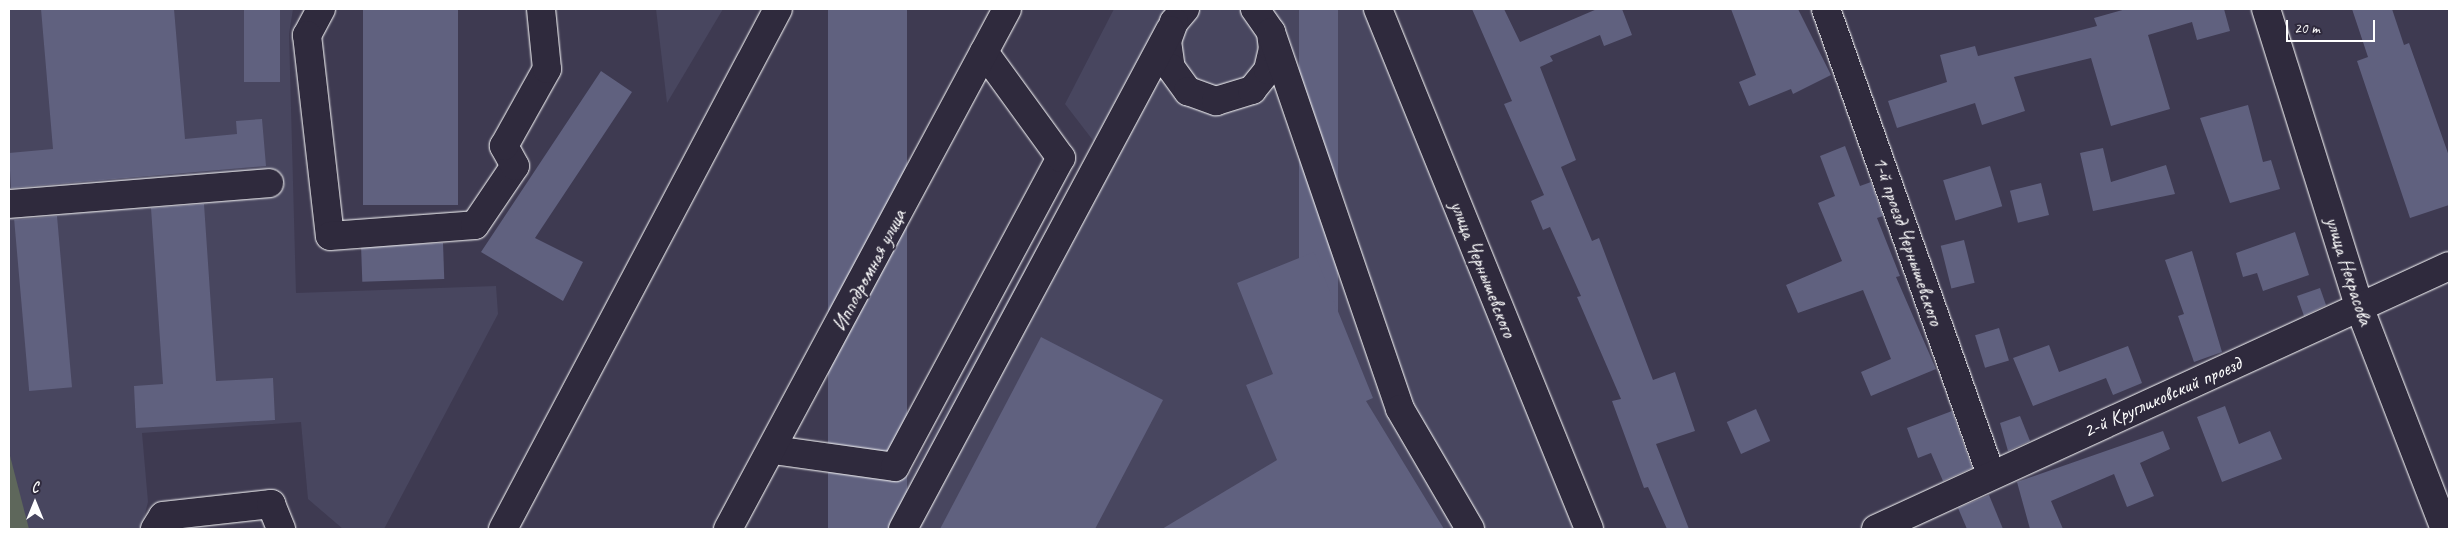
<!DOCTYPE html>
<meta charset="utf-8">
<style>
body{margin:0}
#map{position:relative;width:2458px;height:538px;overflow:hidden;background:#3e3a51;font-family:Caveat,sans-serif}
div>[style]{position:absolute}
.built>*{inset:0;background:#48465f}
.green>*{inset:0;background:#5e675b}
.building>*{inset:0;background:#60617f;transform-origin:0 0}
.roads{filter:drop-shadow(0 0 1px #fff) drop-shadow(0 0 1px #fff)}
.minor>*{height:28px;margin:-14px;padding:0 14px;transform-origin:14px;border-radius:14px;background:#2f2a3d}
span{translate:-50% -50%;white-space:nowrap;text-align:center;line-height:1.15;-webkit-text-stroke:4px #2f2a3d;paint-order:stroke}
.street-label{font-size:20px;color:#fff}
.frame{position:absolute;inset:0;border:10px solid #fff;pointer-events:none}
.north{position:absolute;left:10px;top:478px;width:50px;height:50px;-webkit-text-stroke:4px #2f2a3d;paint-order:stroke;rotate:0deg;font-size:14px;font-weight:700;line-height:20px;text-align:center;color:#fff}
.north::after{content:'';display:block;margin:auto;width:18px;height:22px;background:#fff;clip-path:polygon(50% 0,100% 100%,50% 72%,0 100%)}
.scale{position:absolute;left:2286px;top:20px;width:89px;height:22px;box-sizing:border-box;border:2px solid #fff;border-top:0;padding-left:6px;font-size:15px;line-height:18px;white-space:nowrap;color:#fff;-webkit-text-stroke:4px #2f2a3d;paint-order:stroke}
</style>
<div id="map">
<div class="built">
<div style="clip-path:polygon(9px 9px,293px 9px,289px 34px,296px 293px,496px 286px,498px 314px,384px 529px,343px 529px,308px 499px,301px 422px,142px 433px,148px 502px,141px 529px,9px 529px)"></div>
<div style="clip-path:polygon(656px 9px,723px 9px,667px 103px)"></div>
<div style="clip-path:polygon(1114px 9px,1368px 9px,1573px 529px,830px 529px,851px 491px,897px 497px,1095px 143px,1065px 104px)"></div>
</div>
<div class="green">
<div style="clip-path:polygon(9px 452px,29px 529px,9px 529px)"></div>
</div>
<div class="building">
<div style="clip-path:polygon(41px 9px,174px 9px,185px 139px,237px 134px,236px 121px,262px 119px,266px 166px,11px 188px,9px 153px,53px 149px)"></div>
<div style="left:244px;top:9px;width:36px;height:73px"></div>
<div style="left:363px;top:9px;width:95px;height:196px"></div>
<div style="left:828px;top:9px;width:79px;height:591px"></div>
<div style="left:1299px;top:9px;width:39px;height:563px"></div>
<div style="clip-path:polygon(1472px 9px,1504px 9px,1520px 42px,1597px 9px,1622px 9px,1632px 35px,1604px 46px,1600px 35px,1550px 56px,1553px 61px,1540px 67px,1576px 160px,1561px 167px,1592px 241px,1599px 238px,1653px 380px,1675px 372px,1695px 431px,1656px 444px,1689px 529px,1667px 529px,1648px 487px,1644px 488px,1612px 401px,1621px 399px,1577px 297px,1581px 296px,1550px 227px,1543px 230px,1531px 201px,1544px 195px,1504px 104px,1512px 101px)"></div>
<div style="clip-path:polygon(1731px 9px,1798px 9px,1831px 75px,1793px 94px,1791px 89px,1749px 106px,1739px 82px,1756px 75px)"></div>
<div style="clip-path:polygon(2126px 9px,2224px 9px,2230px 31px,2197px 40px,2192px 22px,2148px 35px,2170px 109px,2111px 126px,2091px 58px,2014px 77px,2025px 111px,1982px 125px,1975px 103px,1897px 128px,1888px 101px,1947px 82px,1940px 55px,1975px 46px,1978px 56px,2097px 26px,2094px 18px)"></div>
<div style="clip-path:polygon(2352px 9px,2392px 9px,2404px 45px,2409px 43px,2449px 156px,2449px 205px,2410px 218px,2357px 61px,2368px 57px)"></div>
<div style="clip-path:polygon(601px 71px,632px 92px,535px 238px,583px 262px,563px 301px,481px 252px)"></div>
<div style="clip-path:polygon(2248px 105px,2263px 162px,2271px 160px,2280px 189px,2230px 203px,2200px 118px)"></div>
<div style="clip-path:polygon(1845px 146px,1860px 186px,1871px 182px,1883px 216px,1877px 218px,1900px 276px,1896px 277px,1936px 369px,1871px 396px,1861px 372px,1891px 359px,1863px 290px,1798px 313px,1786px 285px,1842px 261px,1818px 203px,1835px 196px,1820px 156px)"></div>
<div style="clip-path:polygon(2103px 148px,2111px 182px,2166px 165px,2175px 194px,2093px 211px,2080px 153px)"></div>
<div style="left:1990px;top:166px;width:42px;height:49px;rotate:73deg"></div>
<div style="left:2041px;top:183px;width:33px;height:32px;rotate:76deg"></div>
<div style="clip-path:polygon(204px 204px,216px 381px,273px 378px,275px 420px,136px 428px,134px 386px,163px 384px,151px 208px)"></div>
<div style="left:57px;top:216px;width:172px;height:43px;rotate:85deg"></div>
<div style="clip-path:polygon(2295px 232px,2309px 275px,2263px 291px,2257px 273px,2243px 277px,2236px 253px)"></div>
<div style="left:1964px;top:240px;width:44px;height:24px;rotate:76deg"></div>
<div style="left:443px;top:243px;width:36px;height:82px;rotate:88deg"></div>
<div style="clip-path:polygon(2192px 251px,2222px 352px,2194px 362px,2178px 316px,2184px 314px,2165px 260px)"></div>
<div style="clip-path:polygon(1314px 252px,1373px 398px,1366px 401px,1444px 529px,1162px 529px,1277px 460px,1246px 385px,1273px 374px,1237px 283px)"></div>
<div style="clip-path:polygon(2320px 288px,2326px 305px,2304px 316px,2297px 296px)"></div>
<div style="left:1999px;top:328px;width:34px;height:25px;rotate:73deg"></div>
<div style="clip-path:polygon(1041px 337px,1163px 400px,1095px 529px,940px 529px)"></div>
<div style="clip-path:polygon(2049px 345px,2059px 372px,2128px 346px,2142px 383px,2113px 395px,2106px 378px,2033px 406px,2013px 358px)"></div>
<div style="clip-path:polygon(2225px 406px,2239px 444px,2270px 431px,2282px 459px,2222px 482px,2197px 417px)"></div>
<div style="left:1756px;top:409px;width:35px;height:32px;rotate:66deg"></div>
<div style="clip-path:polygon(1952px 411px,1972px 468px,1943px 481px,1931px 453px,1918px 458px,1907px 428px)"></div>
<div style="clip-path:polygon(2020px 416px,2030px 441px,2008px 451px,2000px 423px)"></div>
<div style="clip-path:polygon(2163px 431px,2170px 449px,2140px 463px,2154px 496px,2127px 507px,2114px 474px,2051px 501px,2063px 529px,2030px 529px,2017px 482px)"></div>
<div style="clip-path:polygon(1989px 495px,2003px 529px,1967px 529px,1958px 508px)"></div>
</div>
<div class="roads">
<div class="minor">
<div style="left:321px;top:9px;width:30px;rotate:118deg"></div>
<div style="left:307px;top:35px;width:202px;rotate:83.5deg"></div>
<div style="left:330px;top:236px;width:145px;rotate:-4.3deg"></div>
<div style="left:475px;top:225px;width:71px;rotate:-55.9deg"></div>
<div style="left:515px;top:166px;width:23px;rotate:-119deg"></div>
<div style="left:504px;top:146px;width:88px;rotate:-60.8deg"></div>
<div style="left:547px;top:69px;width:60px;rotate:-95.7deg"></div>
<div style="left:1185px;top:9px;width:17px;rotate:130deg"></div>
<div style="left:1174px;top:22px;width:20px;rotate:110deg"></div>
<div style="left:1167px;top:41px;width:27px;rotate:82deg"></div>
<div style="left:1171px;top:68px;width:29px;rotate:54deg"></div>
<div style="left:1188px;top:91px;width:30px;rotate:20deg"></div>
<div style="left:1216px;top:101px;width:38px;rotate:-17deg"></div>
<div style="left:1252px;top:90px;width:26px;rotate:-51deg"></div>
<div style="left:1268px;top:70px;width:22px;rotate:-77deg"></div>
<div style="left:1273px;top:49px;width:17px;rotate:-97deg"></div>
<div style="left:1271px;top:32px;width:28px;rotate:-125deg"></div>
<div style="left:1378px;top:9px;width:561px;rotate:67.91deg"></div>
<div style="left:1826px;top:9px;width:492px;rotate:70.5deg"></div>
<div style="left:2266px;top:9px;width:314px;rotate:72.6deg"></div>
<div style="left:2360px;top:309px;width:236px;rotate:68.9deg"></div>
<div style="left:1271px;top:32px;width:398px;rotate:71.1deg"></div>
<div style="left:1400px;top:409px;width:139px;rotate:59.7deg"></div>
<div style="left:9px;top:204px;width:261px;rotate:-4.6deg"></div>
<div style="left:774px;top:450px;width:122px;rotate:8deg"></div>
<div style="left:895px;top:467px;width:351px;rotate:-61.8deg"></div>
<div style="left:1061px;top:158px;width:131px;rotate:-126deg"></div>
<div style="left:155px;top:529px;width:15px;rotate:-58deg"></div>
<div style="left:163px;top:516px;width:109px;rotate:-6.3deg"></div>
<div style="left:271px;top:504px;width:27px;rotate:68deg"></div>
<div style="left:503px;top:529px;width:588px;rotate:-62.13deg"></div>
<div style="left:728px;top:529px;width:590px;rotate:-61.78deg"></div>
<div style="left:903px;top:529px;width:566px;rotate:-61.85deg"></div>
<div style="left:1876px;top:529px;width:630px;rotate:-24.65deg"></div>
</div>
</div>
<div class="street-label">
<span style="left:1908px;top:241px;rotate:71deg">1-й проезд Чернышевского</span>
<span style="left:1483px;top:269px;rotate:68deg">улица Чернышевского</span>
<span style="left:869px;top:270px;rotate:-62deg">Ипподромная улица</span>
<span style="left:2349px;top:271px;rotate:72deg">улица Некрасова</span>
<span style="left:2162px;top:397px;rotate:-24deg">2-й Кругликовский проезд</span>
</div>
<div class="frame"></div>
<div class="north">С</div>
<div class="scale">20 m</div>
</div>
